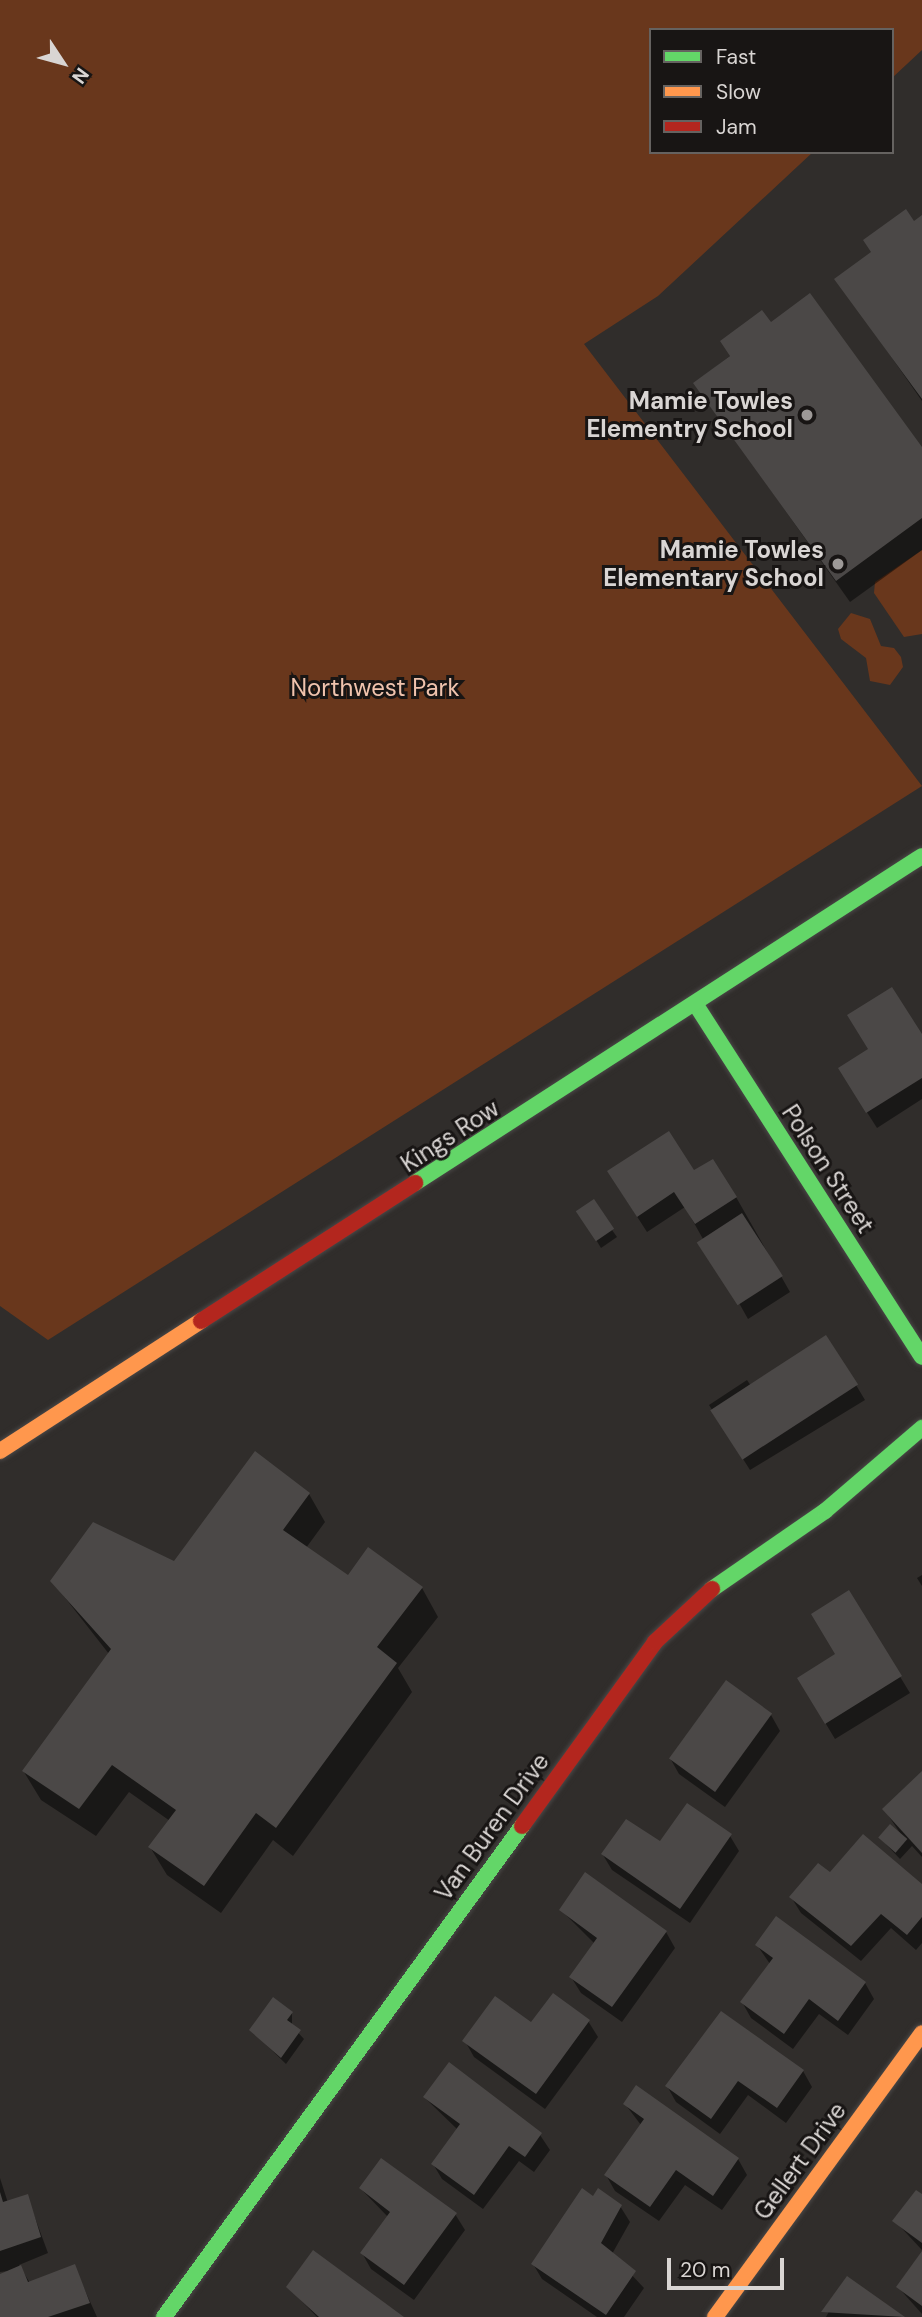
<!DOCTYPE html>
<style>
body{margin:0}
#map{position:relative;width:922px;height:2317px;overflow:hidden;background:#302d2b;font-family:"DM Sans",sans-serif}
div>[style]{position:absolute}
.green>*{inset:0;background:#69371c}
.shadow>*{inset:0;background:#0007}
.building>*{inset:0;background:#4b4847;transform-origin:0 0}
.roads{filter:drop-shadow(0 0 2px #4a4847) drop-shadow(0 0 2px #4a4847)}
.fast>*{height:16px;margin:-8px;padding:0 8px;transform-origin:8px;border-radius:8px;background:#63d668}
.slow>*{height:16px;margin:-8px;padding:0 8px;transform-origin:8px;border-radius:8px;background:#ff974d}
.jam>*{height:16px;margin:-8px;padding:0 8px;transform-origin:8px;border-radius:8px;background:#b3261e}
.dots>*{width:19px;height:19px;translate:-50% -50%;box-sizing:border-box;border:4px solid #181514;border-radius:50%}
span{translate:-50% -50%;white-space:nowrap;text-align:center;line-height:1.15;-webkit-text-stroke:6px #181514;paint-order:stroke}
.poi-label{font-size:24px;color:#d9d5d3;font-weight:700}
.right{translate:-100% -50%;text-align:right}
.park-label{font-size:24px;color:#f0c3ad}
.street-label{font-size:24px;color:#d9d5d3}
.legend{position:absolute;left:649px;top:28px;width:245px;height:126px;box-sizing:border-box;background:#181514;border:2px solid #656260;margin:0;padding:9px 12px;list-style:none;font-size:21px;color:#d9d5d3}
.legend li{display:flex;align-items:center;gap:14px;height:35px}
.legend b{width:35px;border:2px solid #656260}
.north{position:absolute;left:28px;top:28px;width:70px;height:70px;-webkit-text-stroke:5px #181514;paint-order:stroke;rotate:126deg;font-size:19px;font-weight:700;line-height:28px;text-align:center;color:#d9d5d3}
.north::after{content:'';display:block;margin:auto;width:24px;height:32px;background:#d9d5d3;clip-path:polygon(50% 0,100% 100%,50% 72%,0 100%)}
.scale{position:absolute;left:667px;top:2258px;width:117px;height:32px;box-sizing:border-box;border:4px solid #d9d5d3;border-top:0;padding-left:9px;font-size:21px;line-height:24px;white-space:nowrap;color:#d9d5d3;-webkit-text-stroke:5px #181514;paint-order:stroke}
</style>
<div id="map">
<div class="green">
<div style="clip-path:polygon(0 0,922px 0,922px 50px,892px 78px,892px 30px,651px 30px,651px 152px,813px 152px,658px 296px,584px 344px,922px 786px,48px 1340px,0 1306px)"></div>
<div style="clip-path:polygon(922px 550px,922px 634px,904px 637px,874px 593px,875px 582px)"></div>
<div style="clip-path:polygon(851px 613px,870px 619px,881px 646px,894px 648px,901px 657px,903px 667px,890px 685px,870px 681px,866px 658px,841px 639px,838px 629px)"></div>
</div>
<div class="shadow">
<div style="clip-path:polygon(922px 218px,922px 401px,837px 279px)"></div>
<div style="clip-path:polygon(771px 324px,922px 450px,922px 550px,850px 602px,695px 383px)"></div>
<div style="clip-path:polygon(922px 1038px,922px 1099px,877px 1128px,849px 1084px,870px 1050px)"></div>
<div style="clip-path:polygon(694px 1173px,736px 1197px,790px 1292px,748px 1319px,685px 1207px,647px 1232px,618px 1187px)"></div>
<div style="clip-path:polygon(578px 1210px,612px 1230px,617px 1237px,601px 1248px)"></div>
<div style="clip-path:polygon(747px 1380px,751px 1386px,856px 1385px,865px 1400px,750px 1470px,709px 1405px)"></div>
<div style="clip-path:polygon(309px 1494px,325px 1522px,306px 1548px,348px 1577px,422px 1588px,438px 1617px,398px 1668px,412px 1692px,293px 1856px,273px 1840px,221px 1913px,167px 1875px,150px 1847px,170px 1821px,129px 1792px,96px 1836px,41px 1800px,24px 1772px,109px 1654px,52px 1581px,174px 1563px)"></div>
<div style="clip-path:polygon(922px 1575px,922px 1586px,917px 1578px)"></div>
<div style="clip-path:polygon(849px 1593px,910px 1693px,835px 1739px,799px 1679px,837px 1655px)"></div>
<div style="clip-path:polygon(771px 1715px,780px 1731px,725px 1807px,679px 1774px,670px 1758px)"></div>
<div style="clip-path:polygon(922px 1774px,922px 1857px,912px 1846px,900px 1859px,880px 1838px,900px 1833px,884px 1809px)"></div>
<div style="clip-path:polygon(730px 1836px,739px 1851px,690px 1923px,612px 1870px,603px 1855px)"></div>
<div style="clip-path:polygon(830px 1875px,922px 1886px,922px 1943px,916px 1950px,891px 1928px,861px 1961px,801px 1913px,791px 1897px)"></div>
<div style="clip-path:polygon(561px 1910px,666px 1932px,675px 1948px,622px 2022px,581px 1993px,571px 1977px,595px 1944px)"></div>
<div style="clip-path:polygon(757px 1945px,865px 1983px,874px 1999px,848px 2035px,819px 2014px,793px 2049px,751px 2018px,742px 2002px,770px 1964px)"></div>
<div style="clip-path:polygon(292px 2013px,292px 2026px,304px 2039px,286px 2064px,251px 2030px)"></div>
<div style="clip-path:polygon(588px 2021px,598px 2037px,545px 2109px,474px 2057px,465px 2041px,532px 2025px)"></div>
<div style="clip-path:polygon(803px 2071px,812px 2087px,786px 2123px,748px 2095px,720px 2134px,676px 2102px,667px 2086px)"></div>
<div style="clip-path:polygon(425px 2098px,540px 2135px,550px 2150px,534px 2172px,519px 2161px,483px 2209px,442px 2179px,433px 2164px,458px 2130px)"></div>
<div style="clip-path:polygon(625px 2104px,738px 2159px,747px 2175px,722px 2210px,685px 2185px,659px 2221px,615px 2191px,606px 2175px,641px 2125px)"></div>
<div style="clip-path:polygon(0 2178px,8px 2203px,27px 2196px,48px 2253px,19px 2265px,30px 2283px,74px 2266px,97px 2317px,0 2317px,0 2276px,8px 2271px,0 2272px)"></div>
<div style="clip-path:polygon(361px 2189px,455px 2214px,465px 2230px,414px 2300px,371px 2269px,362px 2253px,388px 2217px)"></div>
<div style="clip-path:polygon(922px 2197px,922px 2250px,895px 2221px)"></div>
<div style="clip-path:polygon(593px 2199px,620px 2206px,630px 2222px,612px 2254px,644px 2288px,624px 2317px,597px 2317px,542px 2279px,533px 2264px)"></div>
<div style="clip-path:polygon(922px 2254px,922px 2314px,898px 2287px)"></div>
<div style="clip-path:polygon(847px 2278px,902px 2317px,826px 2317px)"></div>
<div style="clip-path:polygon(288px 2287px,401px 2317px,317px 2317px)"></div>
</div>
<div class="building">
<div style="clip-path:polygon(906px 209px,914px 221px,922px 215px,922px 399px,834px 279px,871px 252px,863px 240px)"></div>
<div style="clip-path:polygon(810px 293px,922px 447px,922px 518px,836px 581px,693px 383px,730px 356px,720px 341px,762px 310px,771px 322px)"></div>
<div style="clip-path:polygon(892px 987px,922px 1034px,922px 1078px,866px 1113px,838px 1068px,868px 1049px,847px 1015px)"></div>
<div style="clip-path:polygon(669px 1131px,694px 1170px,713px 1159px,737px 1197px,695px 1224px,674px 1192px,637px 1217px,607px 1171px)"></div>
<div style="left:594px;top:1199px;width:36px;height:22px;rotate:56deg"></div>
<div style="left:742px;top:1213px;width:75px;height:54px;rotate:57deg"></div>
<div style="left:826px;top:1335px;width:59px;height:138px;rotate:57deg"></div>
<div style="clip-path:polygon(255px 1451px,310px 1493px,283px 1530px,348px 1575px,368px 1547px,423px 1587px,377px 1647px,397px 1663px,276px 1828px,256px 1813px,204px 1886px,148px 1847px,176px 1810px,112px 1765px,79px 1809px,22px 1771px,111px 1649px,50px 1581px,93px 1522px,174px 1561px)"></div>
<div style="clip-path:polygon(849px 1590px,902px 1676px,825px 1724px,797px 1678px,835px 1654px,811px 1614px)"></div>
<div style="left:726px;top:1680px;width:57px;height:97px;rotate:36deg"></div>
<div style="clip-path:polygon(922px 1771px,922px 1853px,882px 1809px)"></div>
<div style="clip-path:polygon(687px 1803px,732px 1834px,680px 1909px,601px 1854px,626px 1819px,660px 1841px)"></div>
<div style="left:890px;top:1824px;width:23px;height:18px;rotate:41deg"></div>
<div style="clip-path:polygon(863px 1834px,922px 1884px,922px 1917px,907px 1935px,881px 1914px,851px 1946px,789px 1897px,818px 1863px,830px 1872px)"></div>
<div style="clip-path:polygon(585px 1872px,667px 1931px,612px 2007px,569px 1977px,597px 1938px,559px 1910px)"></div>
<div style="clip-path:polygon(776px 1916px,866px 1982px,838px 2021px,809px 1999px,784px 2034px,740px 2002px,773px 1958px,755px 1945px)"></div>
<div style="clip-path:polygon(553px 1993px,590px 2020px,536px 2094px,462px 2041px,495px 1996px,531px 2022px)"></div>
<div style="clip-path:polygon(273px 1997px,293px 2012px,287px 2020px,301px 2030px,281px 2058px,249px 2030px)"></div>
<div style="clip-path:polygon(721px 2011px,804px 2070px,777px 2108px,738px 2081px,711px 2119px,665px 2086px)"></div>
<div style="clip-path:polygon(449px 2062px,542px 2133px,525px 2157px,509px 2146px,474px 2195px,431px 2164px,460px 2124px,423px 2097px)"></div>
<div style="clip-path:polygon(636px 2085px,739px 2158px,713px 2196px,676px 2170px,650px 2207px,604px 2175px,644px 2119px,623px 2104px)"></div>
<div style="clip-path:polygon(381px 2158px,457px 2213px,404px 2285px,360px 2253px,390px 2212px,359px 2188px)"></div>
<div style="clip-path:polygon(582px 2188px,593px 2196px,598px 2188px,622px 2205px,601px 2243px,636px 2271px,606px 2315px,531px 2264px)"></div>
<div style="clip-path:polygon(916px 2190px,922px 2194px,922px 2243px,892px 2221px)"></div>
<div style="clip-path:polygon(0 2192px,3px 2202px,28px 2194px,41px 2237px,0 2251px)"></div>
<div style="clip-path:polygon(313px 2250px,404px 2317px,319px 2317px,286px 2287px)"></div>
<div style="clip-path:polygon(922px 2251px,922px 2306px,896px 2287px)"></div>
<div style="clip-path:polygon(75px 2264px,90px 2303px,48px 2317px,0 2317px,0 2274px,21px 2265px,28px 2282px)"></div>
<div style="clip-path:polygon(847px 2276px,905px 2317px,821px 2312px)"></div>
</div>
<div class="roads">
<div class="fast">
<div style="left:696px;top:1005px;width:418px;rotate:57.3deg"></div>
<div style="left:415px;top:1183px;width:603px;rotate:-32.82deg"></div>
<div style="left:712px;top:1589px;width:137px;rotate:-34.6deg"></div>
<div style="left:825px;top:1511px;width:128px;rotate:-40.6deg"></div>
<div style="left:164px;top:2317px;width:608px;rotate:-53.9deg"></div>
</div>
<div class="slow">
<div style="left:0;top:1451px;width:239px;rotate:-32.9deg"></div>
<div style="left:715px;top:2317px;width:351px;rotate:-53.9deg"></div>
</div>
<div class="jam">
<div style="left:201px;top:1321px;width:255px;rotate:-32.8deg"></div>
<div style="left:522px;top:1826px;width:227px;rotate:-54.1deg"></div>
<div style="left:655px;top:1642px;width:78px;rotate:-42.9deg"></div>
</div>
</div>
<div class="dots">
<div style="left:807px;top:415px;background:#9e9a98"></div>
<div style="left:838px;top:564px;background:#9e9a98"></div>
</div>
<div class="poi-label">
<span class="right" style="left:793px;top:415px">Mamie Towles<br>Elementry School</span>
<span class="right" style="left:824px;top:564px">Mamie Towles<br>Elementary School</span>
</div>
<div class="park-label">
<span style="left:375px;top:688px">Northwest Park</span>
</div>
<div class="street-label">
<span style="left:450px;top:1136px;rotate:-33deg">Kings Row</span>
<span style="left:828px;top:1169px;rotate:57deg">Polson Street</span>
<span style="left:492px;top:1827px;rotate:-54deg">Van Buren Drive</span>
<span style="left:800px;top:2161px;rotate:-54deg">Gellert Drive</span>
</div>
<ul class="legend">
<li><b style="height:9px;background:#63d668"></b>Fast</li>
<li><b style="height:9px;background:#ff974d"></b>Slow</li>
<li><b style="height:9px;background:#b3261e"></b>Jam</li>
</ul>
<div class="north">N</div>
<div class="scale">20 m</div>
</div>
